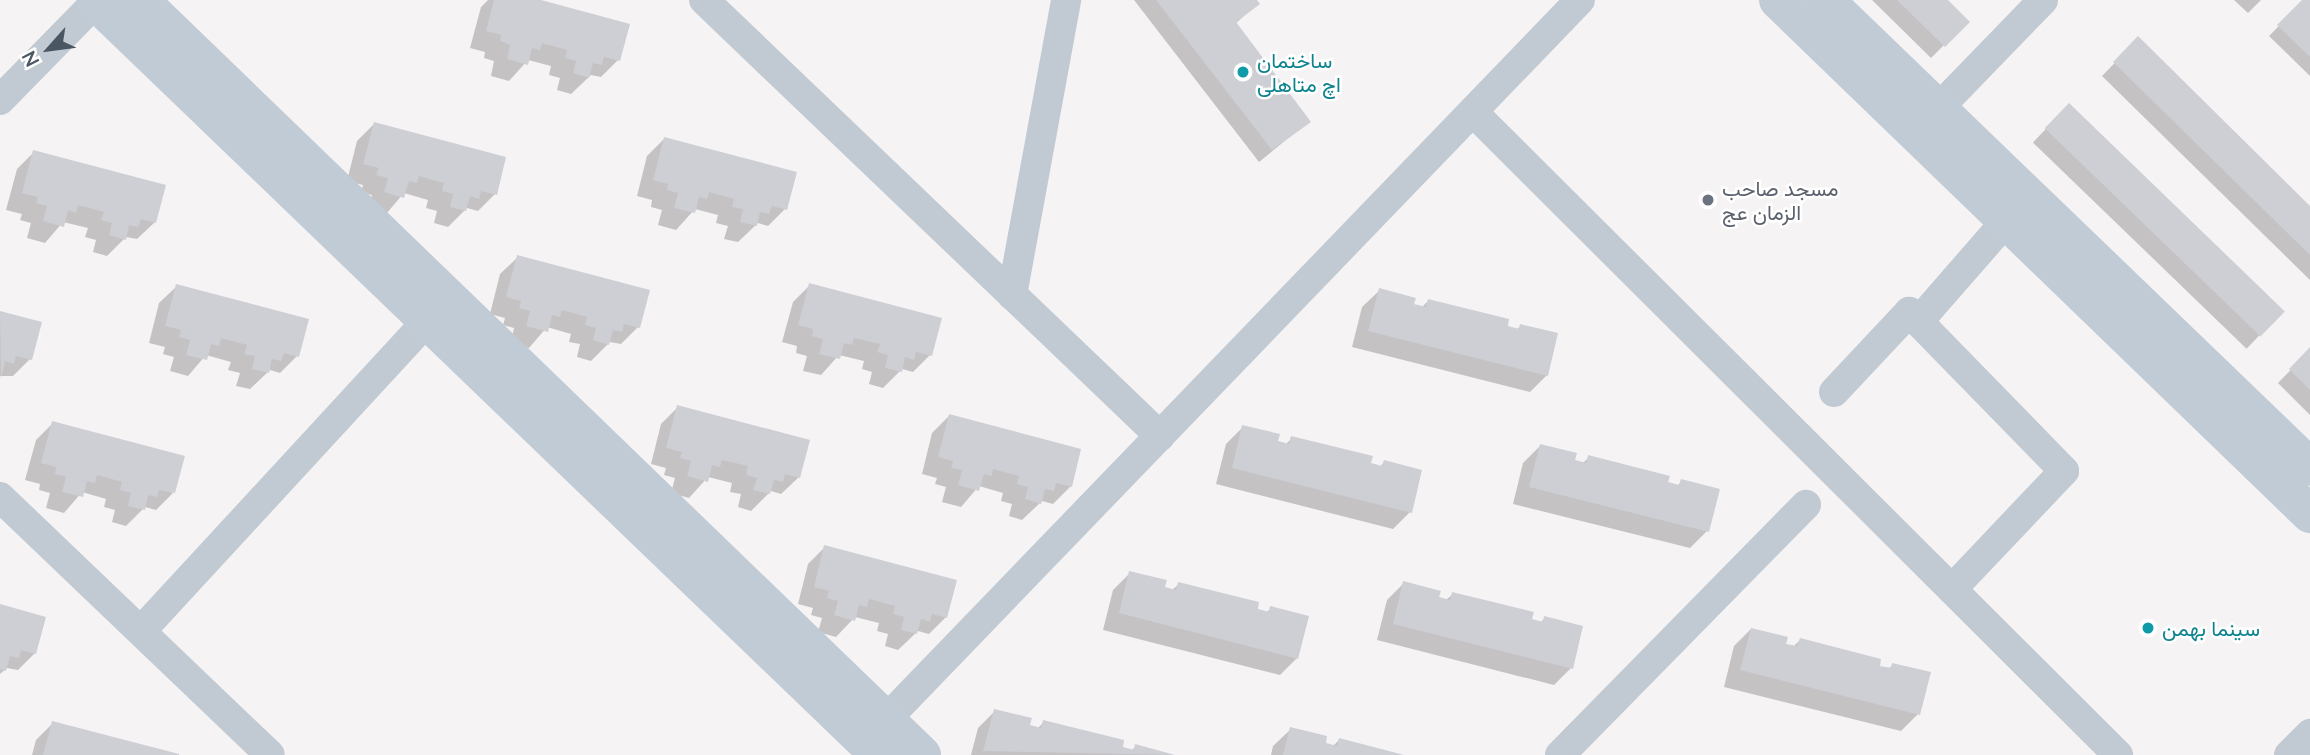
<!DOCTYPE html>
<meta charset="utf-8">
<style>
body{margin:0}
#map{position:relative;width:2310px;height:755px;overflow:hidden;background:#f5f3f3;font-family:Lato,Vazirmatn,sans-serif}
div>[style]{position:absolute}
.shadow>*{inset:0;background:#0003;transform-origin:0 0}
.building>*{inset:0;background:#cdcfd5;transform-origin:0 0}
.street>*{height:30px;margin:-15px;padding:0 15px;transform-origin:15px;border-radius:15px;background:#c1cad2}
.secondary>*{height:38px;margin:-19px;padding:0 19px;transform-origin:19px;border-radius:19px;background:#c1cbd6}
.dots>*{width:19px;height:19px;translate:-50% -50%;box-sizing:border-box;border:4px solid #fff;border-radius:50%}
span{translate:-50% -50%;white-space:nowrap;text-align:center;line-height:1.15;-webkit-text-stroke:5px #fff;paint-order:stroke}
.culture-label{font-size:21px;color:#0d838f}
.left{translate:0 -50%;text-align:left}
.worship-label{font-size:21px;color:#5b616d}
.north{position:absolute;left:14px;top:14px;width:70px;height:70px;-webkit-text-stroke:5px #fff;paint-order:stroke;rotate:242deg;font-size:19px;font-weight:700;line-height:28px;text-align:center;color:#4a5661}
.north::after{content:'';display:block;margin:auto;width:24px;height:32px;background:#4a5661;clip-path:polygon(50% 0,100% 100%,50% 72%,0 100%)}
</style>
<div id="map">
<div class="shadow">
<div style="clip-path:polygon(488px 0,535px 0,618px 60px,601px 77px,591px 75px,571px 94px,557px 90px,560px 78px,549px 75px,551px 66px,528px 60px,509px 81px,491px 76px,494px 61px,484px 58px,485px 52px,470px 48px,481px 7px)"></div>
<div style="clip-path:polygon(1134px 0,1255px 0,1257px 4px,1235px 24px,1308px 122px,1259px 162px)"></div>
<div style="clip-path:polygon(1872px 0,1945px 0,1967px 22px,1931px 58px)"></div>
<div style="clip-path:polygon(2234px 0,2261px 0,2248px 13px)"></div>
<div style="clip-path:polygon(2304px 0,2310px 0,2310px 76px,2269px 36px)"></div>
<div style="clip-path:polygon(2138px 39px,2310px 208px,2310px 280px,2102px 76px)"></div>
<div style="left:2069px;top:105px;width:297px;height:52px;rotate:44deg"></div>
<div style="clip-path:polygon(374px 124px,495px 194px,478px 211px,467px 208px,448px 227px,434px 223px,437px 211px,426px 208px,428px 200px,404px 193px,386px 214px,368px 209px,372px 195px,361px 192px,363px 185px,347px 181px,357px 141px)"></div>
<div style="clip-path:polygon(664px 139px,785px 209px,768px 226px,758px 223px,738px 242px,724px 239px,728px 226px,716px 223px,718px 215px,695px 209px,676px 230px,658px 225px,662px 210px,651px 207px,652px 200px,637px 196px,647px 156px)"></div>
<div style="clip-path:polygon(34px 152px,155px 222px,137px 239px,126px 237px,107px 256px,93px 252px,96px 240px,85px 237px,88px 228px,63px 222px,45px 243px,27px 238px,31px 223px,20px 220px,22px 214px,6px 210px,17px 169px)"></div>
<div style="clip-path:polygon(518px 257px,638px 327px,621px 344px,610px 342px,591px 361px,577px 357px,580px 344px,569px 342px,571px 334px,547px 327px,529px 348px,511px 343px,514px 328px,503px 325px,505px 318px,490px 314px,500px 274px)"></div>
<div style="clip-path:polygon(810px 285px,930px 355px,913px 372px,902px 369px,883px 388px,869px 384px,872px 372px,862px 369px,864px 361px,839px 355px,821px 375px,803px 371px,807px 356px,796px 353px,797px 346px,782px 342px,793px 302px)"></div>
<div style="clip-path:polygon(177px 286px,297px 356px,280px 373px,270px 370px,250px 389px,236px 386px,240px 373px,228px 370px,231px 362px,206px 355px,188px 376px,170px 371px,174px 357px,163px 354px,165px 347px,149px 343px,159px 303px)"></div>
<div style="clip-path:polygon(1380px 290px,1412px 306px,1421px 308px,1428px 301px,1506px 328px,1516px 330px,1521px 326px,1547px 375px,1530px 392px,1352px 347px,1362px 307px)"></div>
<div style="clip-path:polygon(0 313px,40px 323px,30px 359px,13px 376px,0 376px)"></div>
<div style="clip-path:polygon(2310px 350px,2310px 415px,2278px 383px)"></div>
<div style="clip-path:polygon(678px 407px,799px 477px,781px 494px,771px 491px,751px 511px,738px 507px,741px 494px,730px 492px,732px 483px,708px 477px,689px 498px,671px 493px,675px 478px,664px 475px,666px 468px,651px 464px,661px 424px)"></div>
<div style="clip-path:polygon(949px 416px,1079px 451px,1070px 487px,1053px 504px,1042px 501px,1022px 520px,1009px 516px,1012px 504px,1001px 501px,1003px 493px,979px 486px,961px 507px,942px 502px,946px 487px,935px 484px,937px 478px,922px 474px,932px 433px)"></div>
<div style="clip-path:polygon(53px 423px,173px 493px,156px 510px,145px 507px,126px 526px,112px 522px,115px 510px,104px 507px,106px 499px,82px 492px,64px 513px,46px 508px,50px 493px,39px 490px,40px 484px,25px 480px,36px 440px)"></div>
<div style="clip-path:polygon(1243px 427px,1285px 445px,1292px 438px,1369px 464px,1380px 467px,1384px 462px,1410px 512px,1393px 529px,1216px 484px,1226px 444px)"></div>
<div style="clip-path:polygon(1540px 446px,1582px 464px,1589px 457px,1666px 484px,1677px 486px,1682px 481px,1707px 531px,1690px 548px,1513px 504px,1523px 463px)"></div>
<div style="clip-path:polygon(825px 547px,946px 617px,929px 634px,918px 631px,898px 650px,885px 646px,888px 634px,877px 631px,879px 623px,855px 617px,836px 637px,818px 632px,822px 618px,811px 615px,813px 608px,798px 604px,808px 564px)"></div>
<div style="clip-path:polygon(1130px 573px,1163px 588px,1172px 590px,1179px 584px,1256px 610px,1266px 613px,1271px 608px,1297px 658px,1280px 675px,1103px 630px,1113px 590px)"></div>
<div style="clip-path:polygon(1404px 583px,1437px 598px,1446px 600px,1453px 594px,1530px 620px,1540px 623px,1545px 618px,1571px 668px,1554px 685px,1377px 640px,1387px 600px)"></div>
<div style="clip-path:polygon(0 606px,35px 653px,18px 670px,7px 668px,0 674px)"></div>
<div style="clip-path:polygon(1751px 629px,1793px 647px,1800px 640px,1878px 667px,1888px 669px,1893px 665px,1918px 714px,1901px 731px,1724px 687px,1734px 646px)"></div>
<div style="clip-path:polygon(995px 711px,1037px 729px,1044px 722px,1121px 748px,1131px 751px,1136px 746px,1171px 755px,971px 755px,978px 728px)"></div>
<div style="clip-path:polygon(53px 723px,175px 755px,32px 755px,36px 740px)"></div>
<div style="clip-path:polygon(1291px 729px,1332px 747px,1339px 740px,1401px 755px,1271px 755px,1273px 746px)"></div>
</div>
<div class="building">
<div style="clip-path:polygon(494px 0,541px 0,630px 24px,620px 61px,604px 57px,602px 65px,593px 63px,589px 78px,573px 73px,576px 61px,565px 58px,567px 50px,542px 43px,540px 50px,532px 48px,528px 65px,507px 59px,510px 45px,500px 41px,501px 35px,486px 31px)"></div>
<div style="clip-path:polygon(1156px 0,1257px 0,1260px 4px,1236px 22px,1311px 122px,1272px 150px)"></div>
<div style="clip-path:polygon(1897px 0,1948px 0,1970px 22px,1945px 47px)"></div>
<div style="clip-path:polygon(2302px 0,2310px 0,2310px 57px,2277px 25px)"></div>
<div style="clip-path:polygon(2138px 36px,2310px 206px,2310px 255px,2113px 62px)"></div>
<div style="left:2069px;top:103px;width:300px;height:35px;rotate:44deg"></div>
<div style="clip-path:polygon(374px 122px,506px 157px,497px 195px,481px 191px,479px 199px,470px 196px,466px 211px,450px 207px,453px 194px,442px 191px,444px 183px,419px 176px,417px 183px,409px 181px,404px 198px,384px 192px,388px 178px,376px 175px,379px 168px,363px 164px)"></div>
<div style="clip-path:polygon(664px 137px,797px 172px,787px 210px,772px 206px,769px 214px,760px 212px,757px 226px,740px 222px,743px 209px,732px 207px,734px 199px,709px 192px,707px 199px,699px 197px,695px 213px,674px 208px,678px 193px,667px 190px,668px 184px,653px 180px)"></div>
<div style="clip-path:polygon(33px 150px,166px 185px,156px 223px,141px 219px,138px 227px,129px 225px,126px 240px,109px 235px,112px 223px,101px 220px,104px 212px,78px 205px,76px 213px,68px 210px,64px 227px,43px 221px,47px 206px,36px 203px,38px 197px,22px 193px)"></div>
<div style="clip-path:polygon(517px 255px,650px 290px,640px 328px,624px 324px,622px 332px,613px 330px,609px 345px,593px 340px,596px 328px,585px 325px,587px 317px,562px 310px,560px 317px,552px 315px,548px 332px,526px 326px,530px 311px,519px 308px,521px 301px,506px 297px)"></div>
<div style="clip-path:polygon(809px 283px,942px 318px,932px 356px,916px 352px,914px 360px,905px 357px,902px 372px,885px 368px,888px 355px,877px 352px,880px 344px,854px 338px,852px 345px,844px 343px,840px 359px,819px 354px,823px 339px,812px 336px,813px 329px,798px 325px)"></div>
<div style="clip-path:polygon(176px 284px,309px 319px,299px 357px,284px 353px,281px 361px,272px 359px,269px 373px,252px 369px,255px 356px,244px 354px,247px 345px,221px 338px,219px 346px,211px 344px,207px 360px,186px 355px,190px 340px,179px 337px,181px 330px,165px 326px)"></div>
<div style="clip-path:polygon(1379px 288px,1416px 298px,1414px 304px,1426px 307px,1428px 299px,1509px 319px,1508px 326px,1519px 329px,1520px 324px,1558px 333px,1548px 376px,1368px 331px)"></div>
<div style="clip-path:polygon(0 311px,42px 322px,32px 360px,16px 356px,14px 364px,5px 361px,1px 379px)"></div>
<div style="clip-path:polygon(2310px 347px,2310px 390px,2289px 369px)"></div>
<div style="clip-path:polygon(677px 405px,810px 440px,800px 478px,785px 474px,783px 482px,774px 480px,770px 494px,753px 490px,757px 478px,746px 475px,748px 466px,722px 460px,720px 467px,712px 465px,708px 482px,687px 476px,691px 461px,680px 458px,682px 452px,666px 448px)"></div>
<div style="clip-path:polygon(949px 414px,1081px 449px,1072px 487px,1056px 483px,1054px 491px,1045px 489px,1041px 504px,1025px 499px,1028px 487px,1017px 484px,1019px 476px,993px 469px,992px 476px,984px 474px,979px 491px,958px 485px,962px 470px,951px 468px,953px 461px,938px 457px)"></div>
<div style="clip-path:polygon(52px 421px,185px 456px,175px 493px,159px 490px,157px 497px,148px 495px,145px 510px,128px 506px,131px 493px,120px 490px,122px 482px,97px 475px,95px 483px,87px 481px,83px 497px,62px 492px,66px 477px,55px 474px,56px 467px,41px 463px)"></div>
<div style="clip-path:polygon(1242px 425px,1280px 434px,1278px 441px,1289px 444px,1291px 436px,1373px 456px,1371px 463px,1382px 466px,1384px 460px,1422px 470px,1412px 513px,1232px 468px)"></div>
<div style="clip-path:polygon(1540px 444px,1577px 453px,1575px 460px,1586px 463px,1588px 455px,1670px 476px,1668px 482px,1679px 485px,1681px 479px,1720px 489px,1709px 532px,1529px 487px)"></div>
<div style="clip-path:polygon(824px 545px,957px 580px,947px 618px,932px 614px,930px 622px,921px 619px,917px 634px,901px 630px,904px 617px,893px 614px,895px 606px,869px 599px,867px 607px,859px 605px,855px 621px,834px 615px,838px 601px,827px 598px,829px 591px,814px 587px)"></div>
<div style="clip-path:polygon(1129px 571px,1167px 580px,1165px 587px,1176px 590px,1178px 582px,1259px 602px,1258px 609px,1269px 612px,1270px 606px,1309px 616px,1298px 659px,1119px 613px)"></div>
<div style="clip-path:polygon(1403px 581px,1441px 591px,1439px 597px,1450px 600px,1452px 592px,1534px 612px,1532px 619px,1543px 622px,1544px 616px,1583px 626px,1573px 669px,1393px 624px)"></div>
<div style="clip-path:polygon(0 604px,46px 617px,36px 654px,21px 650px,19px 658px,10px 656px,6px 671px,0 669px)"></div>
<div style="clip-path:polygon(1751px 628px,1788px 637px,1786px 644px,1797px 646px,1800px 638px,1881px 659px,1880px 666px,1891px 668px,1892px 663px,1931px 672px,1920px 715px,1740px 670px)"></div>
<div style="clip-path:polygon(994px 709px,1032px 718px,1030px 725px,1041px 728px,1043px 720px,1124px 740px,1123px 747px,1134px 750px,1135px 744px,1175px 755px,983px 751px)"></div>
<div style="clip-path:polygon(52px 721px,179px 754px,179px 755px,43px 755px)"></div>
<div style="clip-path:polygon(1290px 727px,1327px 736px,1326px 743px,1337px 746px,1339px 738px,1404px 755px,1283px 755px)"></div>
</div>
<div class="street">
<div style="left:704px;top:0;width:631px;rotate:43.72deg"></div>
<div style="left:0;top:100px;width:140px;rotate:-45.6deg"></div>
<div style="left:1473px;top:112px;width:911px;rotate:44.91deg"></div>
<div style="left:1924px;top:123px;width:171px;rotate:-45.9deg"></div>
<div style="left:1012px;top:295px;width:300px;rotate:-79.6deg"></div>
<div style="left:1918px;top:322px;width:134px;rotate:-48.9deg"></div>
<div style="left:1834px;top:392px;width:110px;rotate:-46.8deg"></div>
<div style="left:1909px;top:312px;width:222px;rotate:45.7deg"></div>
<div style="left:2064px;top:471px;width:163px;rotate:133.5deg"></div>
<div style="left:0;top:497px;width:373px;rotate:43.7deg"></div>
<div style="left:141px;top:631px;width:444px;rotate:-47.3deg"></div>
<div style="left:871px;top:735px;width:1021px;rotate:-46.03deg"></div>
<div style="left:1560px;top:755px;width:351px;rotate:-45.5deg"></div>
<div style="left:2289px;top:755px;width:30px;rotate:-45deg"></div>
</div>
<div class="secondary">
<div style="left:140px;top:0;width:1087px;rotate:43.99deg"></div>
<div style="left:1778px;top:0;width:740px;rotate:44.01deg"></div>
<div style="left:1825px;top:0;width:673px;rotate:43.92deg"></div>
<div style="left:96px;top:2px;width:1086px;rotate:43.88deg"></div>
</div>
<div class="dots">
<div style="left:1243px;top:72px;background:#0f9aa8"></div>
<div style="left:1708px;top:200px;background:#6b7280"></div>
<div style="left:2148px;top:628px;background:#0f9aa8"></div>
</div>
<div class="culture-label">
<span class="left" style="left:1257px;top:72px">ساختمان<br>اچ متاهلی</span>
<span class="left" style="left:2162px;top:628px">سینما بهمن</span>
</div>
<div class="worship-label">
<span class="left" style="left:1722px;top:200px">مسجد صاحب<br>الزمان عج</span>
</div>
<div class="north">N</div>
</div>
